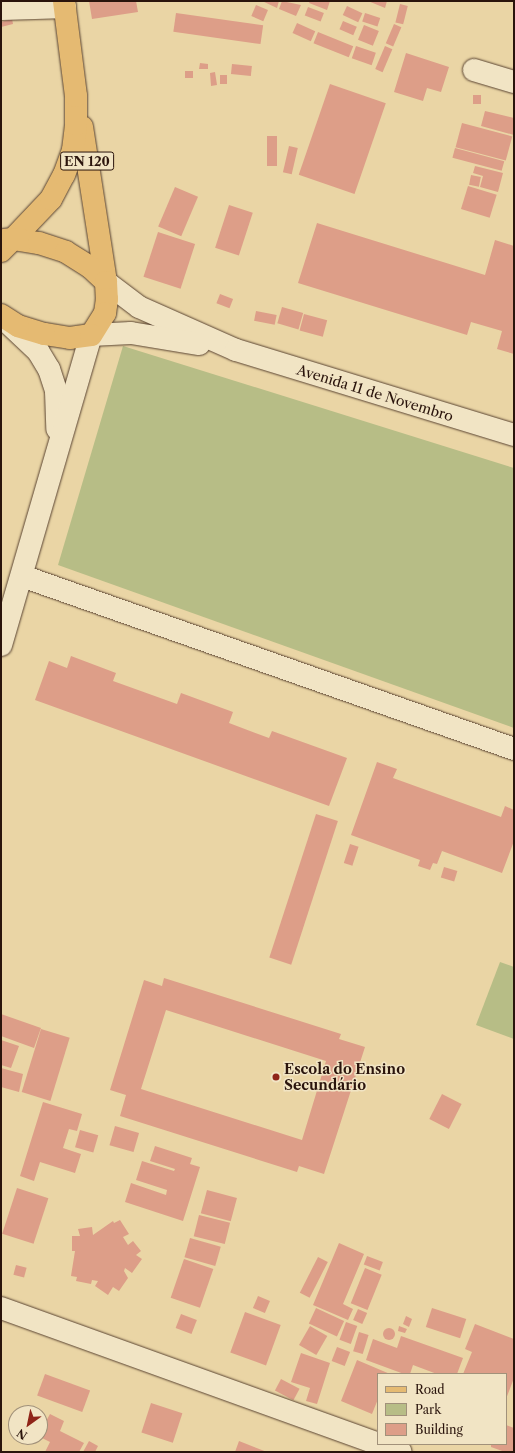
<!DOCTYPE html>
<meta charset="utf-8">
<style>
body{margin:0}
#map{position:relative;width:515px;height:1453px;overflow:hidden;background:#ead5a5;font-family:"Libre Caslon Text",serif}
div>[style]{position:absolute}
.green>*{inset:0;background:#b7bd86}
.building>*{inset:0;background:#dd9e88;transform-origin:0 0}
.round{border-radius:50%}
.roads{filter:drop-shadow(0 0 1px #5a4432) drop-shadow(0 0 1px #5a4432)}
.minor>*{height:22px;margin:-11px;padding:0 11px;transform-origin:11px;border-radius:11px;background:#f1e4c4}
.secondary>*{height:22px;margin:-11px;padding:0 11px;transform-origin:11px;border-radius:11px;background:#f1e4c4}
.primary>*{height:22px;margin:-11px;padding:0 11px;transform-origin:11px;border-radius:11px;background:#e5ba72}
.dots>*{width:11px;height:11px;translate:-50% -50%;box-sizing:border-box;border:2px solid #f1e4c4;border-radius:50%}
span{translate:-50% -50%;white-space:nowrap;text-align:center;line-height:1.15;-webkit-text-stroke:3px #f1e4c4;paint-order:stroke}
.shield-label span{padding:1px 3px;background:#f1e4c4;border:1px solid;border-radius:3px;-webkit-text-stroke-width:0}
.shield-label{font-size:13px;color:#2a140c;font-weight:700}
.street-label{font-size:14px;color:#2a140c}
.poi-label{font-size:14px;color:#2a140c;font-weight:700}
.left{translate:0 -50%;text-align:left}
.frame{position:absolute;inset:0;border:2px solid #2a140c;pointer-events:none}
.legend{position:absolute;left:377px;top:1373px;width:130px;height:72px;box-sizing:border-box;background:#f1e4c4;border:1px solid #a1917a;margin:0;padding:5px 7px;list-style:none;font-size:12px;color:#2a140c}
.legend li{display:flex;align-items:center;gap:8px;height:20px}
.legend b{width:20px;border:1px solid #a1917a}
.north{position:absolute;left:8px;top:1405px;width:40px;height:40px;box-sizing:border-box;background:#f1e4c4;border:1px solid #a1917a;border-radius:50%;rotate:213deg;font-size:11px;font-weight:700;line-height:16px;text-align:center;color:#2a140c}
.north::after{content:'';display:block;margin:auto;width:14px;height:18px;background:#8f2418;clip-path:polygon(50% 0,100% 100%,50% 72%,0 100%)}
</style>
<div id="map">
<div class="green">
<div style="clip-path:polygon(123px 346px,514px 468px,514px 728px,58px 565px)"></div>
<div style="clip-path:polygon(500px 962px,514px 967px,514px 1039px,476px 1025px)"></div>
</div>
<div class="building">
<div style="clip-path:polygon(89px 1px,136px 1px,138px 12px,92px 19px)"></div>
<div style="clip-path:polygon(262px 1px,279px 1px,277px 8px)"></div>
<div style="clip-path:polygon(282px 1px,301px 5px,296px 16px,279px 9px)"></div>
<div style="clip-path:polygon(310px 1px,330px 1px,327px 10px,309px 3px)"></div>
<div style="clip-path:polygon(368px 1px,387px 1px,385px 8px)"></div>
<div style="left:400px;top:4px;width:8px;height:19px;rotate:14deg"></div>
<div style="left:256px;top:5px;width:13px;height:12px;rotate:23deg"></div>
<div style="left:347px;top:6px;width:17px;height:10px;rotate:25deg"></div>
<div style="left:308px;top:7px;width:17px;height:9px;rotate:21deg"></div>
<div style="left:176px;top:13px;width:88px;height:19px;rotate:8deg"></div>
<div style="left:365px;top:13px;width:16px;height:9px;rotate:18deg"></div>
<div style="clip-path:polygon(12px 19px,13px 24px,1px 27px,1px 22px)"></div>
<div style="left:343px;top:21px;width:15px;height:9px;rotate:23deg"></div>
<div style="left:297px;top:23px;width:20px;height:11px;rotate:24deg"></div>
<div style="left:394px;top:24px;width:8px;height:21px;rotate:23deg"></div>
<div style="left:364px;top:25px;width:16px;height:16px;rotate:22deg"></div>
<div style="left:318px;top:32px;width:38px;height:12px;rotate:22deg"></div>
<div style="left:356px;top:46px;width:21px;height:13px;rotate:19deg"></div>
<div style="left:385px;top:46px;width:8px;height:25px;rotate:23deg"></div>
<div style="clip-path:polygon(406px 53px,449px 67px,441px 92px,427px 88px,423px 101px,394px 92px)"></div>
<div style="clip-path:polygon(200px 63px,208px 64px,208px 69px,199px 69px)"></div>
<div style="left:232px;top:64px;width:20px;height:10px;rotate:6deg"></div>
<div style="left:185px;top:71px;width:8px;height:7px"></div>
<div style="clip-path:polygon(215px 72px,217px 85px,211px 86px,210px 73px)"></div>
<div style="left:220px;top:75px;width:7px;height:9px"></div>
<div style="left:330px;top:84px;width:59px;height:96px;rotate:19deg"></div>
<div style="left:473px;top:95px;width:8px;height:9px"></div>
<div style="clip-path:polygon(485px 111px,514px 118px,514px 135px,481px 126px)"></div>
<div style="left:462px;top:123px;width:52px;height:25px;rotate:15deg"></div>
<div style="left:267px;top:136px;width:10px;height:30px"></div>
<div style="left:289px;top:146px;width:9px;height:27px;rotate:13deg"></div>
<div style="left:455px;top:148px;width:51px;height:10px;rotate:15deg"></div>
<div style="clip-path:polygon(475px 166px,503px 173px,498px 192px,480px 187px,483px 176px,473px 173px)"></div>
<div style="left:471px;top:175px;width:10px;height:10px;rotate:11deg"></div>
<div style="left:468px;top:186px;width:30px;height:24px;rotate:17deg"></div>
<div style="left:175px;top:187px;width:25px;height:43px;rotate:23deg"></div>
<div style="left:229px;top:205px;width:25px;height:45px;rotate:18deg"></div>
<div style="clip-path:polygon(317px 223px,485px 275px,495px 240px,514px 246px,514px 354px,497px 349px,502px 331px,471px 322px,467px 335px,298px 283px)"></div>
<div style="left:158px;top:232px;width:39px;height:47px;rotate:18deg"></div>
<div style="left:220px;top:294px;width:14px;height:10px;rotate:21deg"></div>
<div style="left:282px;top:307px;width:22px;height:17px;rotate:16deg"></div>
<div style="left:256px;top:311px;width:21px;height:10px;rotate:11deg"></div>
<div style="left:304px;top:314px;width:24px;height:17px;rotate:15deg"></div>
<div style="clip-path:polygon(71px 656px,116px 673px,113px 681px,177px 704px,181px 693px,233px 712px,229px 723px,269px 738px,272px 731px,347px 758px,329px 806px,35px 700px,49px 661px,67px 668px)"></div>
<div style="clip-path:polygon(377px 762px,397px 769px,393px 778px,501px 817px,505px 806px,514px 810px,514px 841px,502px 873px,442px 851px,437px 864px,433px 863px,430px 870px,418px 866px,420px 860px,351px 835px)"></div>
<div style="left:316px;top:814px;width:23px;height:151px;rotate:18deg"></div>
<div style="left:350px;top:844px;width:9px;height:20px;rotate:18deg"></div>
<div style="left:444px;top:867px;width:14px;height:11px;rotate:17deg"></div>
<div style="clip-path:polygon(evenodd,164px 978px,341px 1034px,339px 1039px,365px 1047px,324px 1174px,299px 1166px,297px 1172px,120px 1116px,126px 1095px,110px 1090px,144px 980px,162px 986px,164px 978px,166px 1010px,326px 1061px,302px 1140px,141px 1089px,166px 1010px)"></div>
<div style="clip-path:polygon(1px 1014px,41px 1028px,34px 1048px,1px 1036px)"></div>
<div style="left:41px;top:1029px;width:30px;height:66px;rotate:17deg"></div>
<div style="clip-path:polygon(1px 1040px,19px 1046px,11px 1068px,1px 1065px)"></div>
<div style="clip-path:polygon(1px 1068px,23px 1074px,19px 1092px,1px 1087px)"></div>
<div style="left:442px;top:1094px;width:22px;height:28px;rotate:27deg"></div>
<div style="clip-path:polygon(43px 1102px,82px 1114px,77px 1131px,69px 1129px,63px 1148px,81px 1154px,75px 1173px,40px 1162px,34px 1181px,20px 1176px)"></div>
<div style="left:115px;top:1126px;width:25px;height:20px;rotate:16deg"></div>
<div style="left:80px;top:1130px;width:19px;height:18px;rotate:16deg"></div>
<div style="clip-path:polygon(155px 1146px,192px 1158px,190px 1164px,200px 1167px,183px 1221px,125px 1202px,131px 1183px,166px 1195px,167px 1190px,136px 1180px,142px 1161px,174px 1171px,175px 1169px,150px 1161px)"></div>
<div style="left:17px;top:1188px;width:33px;height:48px;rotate:18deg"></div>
<div style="left:207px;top:1190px;width:31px;height:24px;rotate:15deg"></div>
<div style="left:199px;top:1215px;width:32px;height:22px;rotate:14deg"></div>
<div style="clip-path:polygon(120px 1220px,129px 1234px,123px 1237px,128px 1245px,133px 1241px,141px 1251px,136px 1255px,142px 1259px,132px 1273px,125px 1268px,124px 1271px,128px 1278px,119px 1291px,113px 1287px,108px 1295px,95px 1286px,98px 1281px,92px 1280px,91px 1284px,76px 1281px,77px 1277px,71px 1276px,75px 1251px,72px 1251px,72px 1236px,80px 1236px,78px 1229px,92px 1227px,93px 1235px,113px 1221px,114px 1223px)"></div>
<div style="left:190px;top:1238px;width:32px;height:20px;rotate:16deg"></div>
<div style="clip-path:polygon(339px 1243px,364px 1254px,343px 1304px,353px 1309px,348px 1320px,313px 1305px)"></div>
<div style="left:367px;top:1256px;width:17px;height:9px;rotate:21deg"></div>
<div style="left:318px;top:1257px;width:11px;height:40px;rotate:27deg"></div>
<div style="left:184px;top:1259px;width:31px;height:41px;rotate:19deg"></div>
<div style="left:16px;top:1265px;width:11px;height:10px;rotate:15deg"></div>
<div style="left:365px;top:1268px;width:18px;height:38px;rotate:22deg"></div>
<div style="left:258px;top:1296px;width:13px;height:13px;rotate:23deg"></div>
<div style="left:316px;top:1308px;width:31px;height:17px;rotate:25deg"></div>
<div style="left:432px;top:1308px;width:36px;height:20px;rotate:18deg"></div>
<div style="left:358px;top:1309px;width:10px;height:12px;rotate:24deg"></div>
<div style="left:245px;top:1312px;width:38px;height:43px;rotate:20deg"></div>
<div style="left:181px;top:1314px;width:17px;height:15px;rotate:21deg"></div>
<div style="clip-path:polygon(406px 1316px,412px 1319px,409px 1327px,403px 1324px)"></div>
<div style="left:346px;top:1322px;width:12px;height:19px;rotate:20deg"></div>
<div style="clip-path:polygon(475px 1324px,514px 1339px,514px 1378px,506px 1399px,506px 1374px,463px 1374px,472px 1352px,465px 1349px)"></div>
<div style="left:310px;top:1326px;width:20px;height:22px;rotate:30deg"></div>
<div style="clip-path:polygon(399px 1326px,407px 1329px,405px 1333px,398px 1331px)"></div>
<div class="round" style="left:383px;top:1328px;width:12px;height:12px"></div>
<div style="left:359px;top:1332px;width:10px;height:20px;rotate:17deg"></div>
<div style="clip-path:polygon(401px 1336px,463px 1358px,457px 1374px,437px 1374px,413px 1365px,410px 1374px,404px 1374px,366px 1360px,373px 1339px,397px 1348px)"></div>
<div style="left:337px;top:1347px;width:14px;height:15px;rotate:21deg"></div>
<div style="clip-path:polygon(301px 1353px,330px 1363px,317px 1404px,306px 1401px,310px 1388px,291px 1382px)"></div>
<div style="clip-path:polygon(357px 1360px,390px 1374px,378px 1374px,378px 1399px,372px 1414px,341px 1401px)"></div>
<div style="left:45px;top:1374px;width:48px;height:23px;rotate:20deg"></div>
<div style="left:281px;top:1379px;width:21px;height:13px;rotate:28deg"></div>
<div style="left:151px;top:1403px;width:33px;height:31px;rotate:18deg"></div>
<div style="clip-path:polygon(50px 1414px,64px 1421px,60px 1431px,84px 1443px,79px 1452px,45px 1452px,50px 1442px,40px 1437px,40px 1432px)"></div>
<div style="clip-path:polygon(506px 1425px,514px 1428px,514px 1452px,505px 1452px,491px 1447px,491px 1444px,506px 1444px)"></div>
<div style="clip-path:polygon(89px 1441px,98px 1446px,95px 1452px,83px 1452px)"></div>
<div style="clip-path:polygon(239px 1441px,267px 1452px,235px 1452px)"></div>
</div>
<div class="roads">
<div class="minor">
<div style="left:1px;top:9px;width:64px;rotate:-1.8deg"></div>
<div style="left:474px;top:70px;width:42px;rotate:16.7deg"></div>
<div style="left:6px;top:321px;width:44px;rotate:43.2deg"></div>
<div style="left:38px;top:351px;width:21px;rotate:59deg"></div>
<div style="left:49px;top:369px;width:23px;rotate:72deg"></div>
<div style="left:56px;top:391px;width:38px;rotate:88deg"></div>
<div style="left:22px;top:576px;width:522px;rotate:19.37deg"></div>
<div style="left:1px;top:645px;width:323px;rotate:-73.8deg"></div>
<div style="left:1px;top:1308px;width:401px;rotate:19.8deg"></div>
<div style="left:379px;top:1444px;width:23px;rotate:20deg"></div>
</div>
<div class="secondary">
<div style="left:106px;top:282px;width:41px;rotate:37.1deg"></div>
<div style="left:139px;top:307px;width:106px;rotate:23.9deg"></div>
<div style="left:236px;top:350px;width:291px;rotate:17deg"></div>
<div style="left:91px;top:335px;width:40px;rotate:-2.9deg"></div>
<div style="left:131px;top:333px;width:69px;rotate:9.2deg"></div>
</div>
<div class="primary">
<div style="left:82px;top:127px;width:157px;rotate:81.2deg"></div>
<div style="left:4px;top:240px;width:9px;rotate:-6deg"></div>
<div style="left:13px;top:239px;width:55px;rotate:-46.5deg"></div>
<div style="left:51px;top:199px;width:27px;rotate:-62deg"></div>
<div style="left:64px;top:175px;width:27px;rotate:-70deg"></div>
<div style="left:73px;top:150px;width:26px;rotate:-83deg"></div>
<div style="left:76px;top:124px;width:28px;rotate:-90deg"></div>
<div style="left:76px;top:96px;width:96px;rotate:-97.2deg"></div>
<div style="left:1px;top:251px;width:17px;rotate:-45deg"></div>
<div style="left:13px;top:239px;width:26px;rotate:9deg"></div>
<div style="left:39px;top:243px;width:28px;rotate:18deg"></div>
<div style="left:66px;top:252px;width:28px;rotate:32deg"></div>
<div style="left:90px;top:267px;width:22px;rotate:43deg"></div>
<div style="left:106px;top:282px;width:17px;rotate:87deg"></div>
<div style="left:107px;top:299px;width:14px;rotate:98deg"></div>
<div style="left:105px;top:313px;width:26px;rotate:122deg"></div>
<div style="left:91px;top:335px;width:21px;rotate:172deg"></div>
<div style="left:70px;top:338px;width:26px;rotate:-171deg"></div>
<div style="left:44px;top:334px;width:27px;rotate:-163deg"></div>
<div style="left:18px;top:326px;width:20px;rotate:-147deg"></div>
</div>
</div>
<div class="dots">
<div style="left:276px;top:1077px;background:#8f2418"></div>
</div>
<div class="shield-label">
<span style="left:87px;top:161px">EN 120</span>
</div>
<div class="street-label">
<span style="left:375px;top:393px;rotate:17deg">Avenida 11 de Novembro</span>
</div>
<div class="poi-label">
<span class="left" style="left:284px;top:1077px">Escola do Ensino<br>Secundário</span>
</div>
<div class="frame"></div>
<ul class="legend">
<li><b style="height:5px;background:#e5ba72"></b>Road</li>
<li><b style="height:11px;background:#b7bd86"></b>Park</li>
<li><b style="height:11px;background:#dd9e88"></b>Building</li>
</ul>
<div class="north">N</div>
</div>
